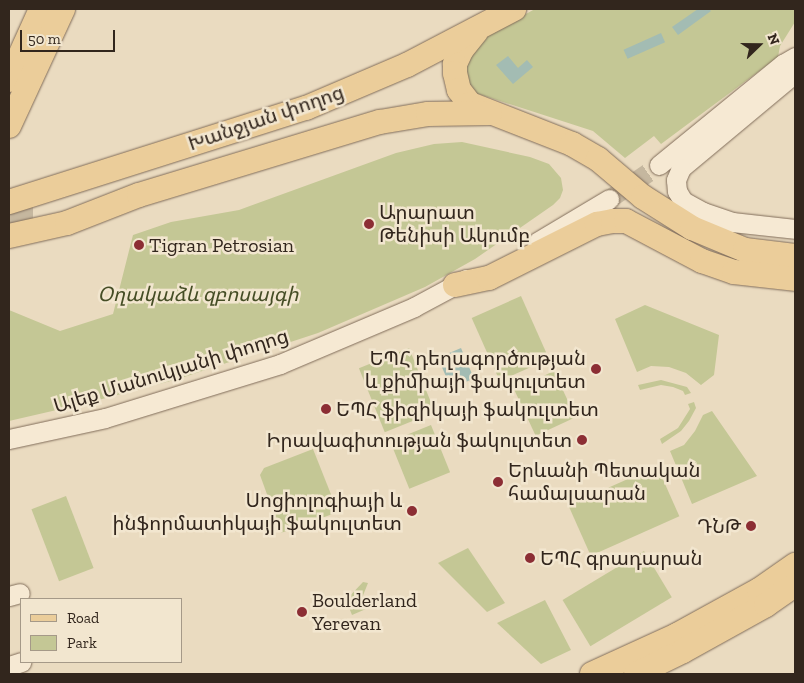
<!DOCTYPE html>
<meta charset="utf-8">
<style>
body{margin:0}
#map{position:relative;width:804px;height:683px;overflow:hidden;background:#eadbc0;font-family:"Zilla Slab","Noto Sans Armenian",serif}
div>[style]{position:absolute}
.green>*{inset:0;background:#c4c795;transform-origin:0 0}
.water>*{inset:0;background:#a3bcb3;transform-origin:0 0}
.minor-tunnel>*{height:19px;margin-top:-9.5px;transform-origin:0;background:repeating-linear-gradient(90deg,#c5b79f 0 19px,transparent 0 28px)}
.major-tunnel>*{height:24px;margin-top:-12px;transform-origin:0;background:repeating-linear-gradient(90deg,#c5b79f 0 24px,transparent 0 36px)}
.roads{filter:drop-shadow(0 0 1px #816d5a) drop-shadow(0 0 1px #816d5a)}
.minor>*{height:19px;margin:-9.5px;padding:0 9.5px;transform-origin:9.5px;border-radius:9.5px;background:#f6e9d3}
.major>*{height:24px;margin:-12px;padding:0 12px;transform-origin:12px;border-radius:12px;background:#ebcd9a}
.dots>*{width:14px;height:14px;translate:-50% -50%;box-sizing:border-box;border:2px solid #f2e6cf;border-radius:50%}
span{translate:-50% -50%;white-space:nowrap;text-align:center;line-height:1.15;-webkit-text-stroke:5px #f2e6cf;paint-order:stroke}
.street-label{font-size:20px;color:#32261d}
.poi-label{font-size:20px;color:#32261d}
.left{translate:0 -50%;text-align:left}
.right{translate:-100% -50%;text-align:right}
.park-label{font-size:20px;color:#454d25;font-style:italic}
.frame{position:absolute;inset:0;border:10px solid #32261d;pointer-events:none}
.legend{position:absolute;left:20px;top:598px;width:162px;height:65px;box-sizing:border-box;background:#f2e6cf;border:1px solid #a59988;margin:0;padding:6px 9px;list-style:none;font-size:15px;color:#32261d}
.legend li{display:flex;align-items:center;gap:10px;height:25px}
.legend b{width:25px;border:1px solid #a59988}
.north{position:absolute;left:734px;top:20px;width:50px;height:50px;-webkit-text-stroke:4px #f2e6cf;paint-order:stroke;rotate:68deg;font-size:14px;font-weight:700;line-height:20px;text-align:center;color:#32261d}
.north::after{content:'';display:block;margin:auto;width:18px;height:22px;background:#32261d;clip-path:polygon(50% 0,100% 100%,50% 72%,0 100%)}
.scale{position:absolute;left:20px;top:30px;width:95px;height:22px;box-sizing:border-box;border:2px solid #32261d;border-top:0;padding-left:6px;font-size:15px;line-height:18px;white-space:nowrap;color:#32261d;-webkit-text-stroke:4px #f2e6cf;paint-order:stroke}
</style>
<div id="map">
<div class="green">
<div style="clip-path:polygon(535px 9px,795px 9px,795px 22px,780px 46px,778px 57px,661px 144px,654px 136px,625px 158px,593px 131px,472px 92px,463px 82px,465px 62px,471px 50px,491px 33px)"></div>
<div style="clip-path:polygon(462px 142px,530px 157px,549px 164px,561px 178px,563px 190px,560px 198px,553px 205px,475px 259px,425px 287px,318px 333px,178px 379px,87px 403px,9px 421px,9px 310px,60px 331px,113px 314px,133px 235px,171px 222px,239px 210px,396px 153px,434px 144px)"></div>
<div style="left:521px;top:296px;width:69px;height:54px;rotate:66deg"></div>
<div style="clip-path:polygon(645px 305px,719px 335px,714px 375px,701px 385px,686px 373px,669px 367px,651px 366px,637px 372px,615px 319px)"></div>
<div style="left:409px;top:348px;width:69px;height:54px;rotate:68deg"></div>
<div style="left:554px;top:371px;width:51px;height:44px;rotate:65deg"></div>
<div style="clip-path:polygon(661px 380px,687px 387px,691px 393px,685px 395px,683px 391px,673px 387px,661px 385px,640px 390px,638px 385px)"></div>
<div style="clip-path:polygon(694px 402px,696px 408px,689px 421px,681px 431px,662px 444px,660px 439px,678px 428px,690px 409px,688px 404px)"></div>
<div style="clip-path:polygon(712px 411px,757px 476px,692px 504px,670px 451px,684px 445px,695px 431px,703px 415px)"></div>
<div style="left:431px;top:425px;width:51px;height:44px;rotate:68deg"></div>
<div style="clip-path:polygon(313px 449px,338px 512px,281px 533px,260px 475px,264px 468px)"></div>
<div style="left:657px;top:466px;width:55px;height:97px;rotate:66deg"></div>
<div style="left:66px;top:496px;width:77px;height:37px;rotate:69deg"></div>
<div style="clip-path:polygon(468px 548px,505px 603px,487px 612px,438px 563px)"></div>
<div style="left:644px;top:551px;width:54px;height:95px;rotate:59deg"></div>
<div style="clip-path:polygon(363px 582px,368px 583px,362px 598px,366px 609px,352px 615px,346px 600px)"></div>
<div style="clip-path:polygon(545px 600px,571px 650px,541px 664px,497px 623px)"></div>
</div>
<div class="water">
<div style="clip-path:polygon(698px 9px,709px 9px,711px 11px,678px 35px,672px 27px)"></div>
<div style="left:661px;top:33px;width:10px;height:41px;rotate:66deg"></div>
<div style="clip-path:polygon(508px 56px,518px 68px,527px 60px,533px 67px,513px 84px,496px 65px)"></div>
<div style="left:461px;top:348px;width:33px;height:25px;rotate:67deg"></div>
</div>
<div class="minor-tunnel">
<div style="left:609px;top:199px;width:60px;rotate:-34.2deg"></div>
</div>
<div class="major-tunnel">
<div style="left:9px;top:215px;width:33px"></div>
</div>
<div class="roads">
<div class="minor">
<div style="left:795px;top:73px;width:148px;rotate:140.2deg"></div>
<div style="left:681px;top:168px;width:13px;rotate:113deg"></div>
<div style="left:676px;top:180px;width:11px;rotate:85deg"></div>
<div style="left:677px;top:191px;width:12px;rotate:59deg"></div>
<div style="left:683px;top:201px;width:23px;rotate:29deg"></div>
<div style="left:703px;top:212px;width:31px;rotate:19deg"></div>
<div style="left:732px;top:222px;width:63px;rotate:6.3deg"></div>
<div style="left:659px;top:165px;width:160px;rotate:-39.2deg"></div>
<div style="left:783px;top:64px;width:14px;rotate:-30deg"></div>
<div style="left:537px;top:242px;width:84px;rotate:-30.8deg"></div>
<div style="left:9px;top:439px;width:98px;rotate:-12.3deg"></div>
<div style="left:105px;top:418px;width:183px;rotate:-17.1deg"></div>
<div style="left:280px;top:364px;width:146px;rotate:-23deg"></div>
<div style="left:414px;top:307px;width:59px;rotate:-28.3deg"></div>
<div style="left:9px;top:596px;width:11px;rotate:-15deg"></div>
<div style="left:9px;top:666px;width:13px;rotate:-18deg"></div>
</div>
<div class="major">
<div style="left:476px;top:32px;width:22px;rotate:129deg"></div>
<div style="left:462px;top:49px;width:17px;rotate:115deg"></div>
<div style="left:455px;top:64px;width:9px;rotate:90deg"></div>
<div style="left:455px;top:73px;width:17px;rotate:77deg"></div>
<div style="left:459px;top:90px;width:18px;rotate:52deg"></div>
<div style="left:470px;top:104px;width:110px;rotate:21.4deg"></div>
<div style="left:572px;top:144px;width:30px;rotate:30deg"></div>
<div style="left:598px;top:159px;width:59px;rotate:40.2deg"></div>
<div style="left:643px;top:197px;width:58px;rotate:32.3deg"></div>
<div style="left:692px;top:228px;width:57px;rotate:22.5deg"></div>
<div style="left:745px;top:250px;width:50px;rotate:6.8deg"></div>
<div style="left:9px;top:80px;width:78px;rotate:-65.7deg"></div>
<div style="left:9px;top:126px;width:129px;rotate:-65.2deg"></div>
<div style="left:9px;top:202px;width:312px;rotate:-17.6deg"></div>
<div style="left:306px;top:108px;width:110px;rotate:-23.1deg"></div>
<div style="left:407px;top:65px;width:121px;rotate:-27.6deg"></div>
<div style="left:9px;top:236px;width:59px;rotate:-12.6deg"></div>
<div style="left:67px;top:223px;width:77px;rotate:-21.3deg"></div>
<div style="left:139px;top:195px;width:252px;rotate:-16.9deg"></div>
<div style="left:380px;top:122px;width:49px;rotate:-9.5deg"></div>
<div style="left:428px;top:114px;width:62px;rotate:-0.9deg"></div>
<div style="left:455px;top:285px;width:35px;rotate:-12deg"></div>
<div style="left:489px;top:278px;width:121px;rotate:-26.6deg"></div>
<div style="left:597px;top:224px;width:16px;rotate:-11deg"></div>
<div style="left:613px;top:221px;width:13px"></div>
<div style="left:626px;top:221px;width:86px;rotate:27.8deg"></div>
<div style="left:702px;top:261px;width:34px;rotate:19deg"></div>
<div style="left:734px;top:272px;width:61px;rotate:6.5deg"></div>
<div style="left:592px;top:674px;width:94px;rotate:-24.6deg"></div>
<div style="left:677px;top:635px;width:94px;rotate:-28.8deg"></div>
<div style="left:759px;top:590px;width:44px;rotate:-34.8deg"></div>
<div style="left:636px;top:674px;width:52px;rotate:-26.1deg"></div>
<div style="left:683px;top:651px;width:95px;rotate:-29deg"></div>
<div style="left:766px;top:605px;width:35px;rotate:-35deg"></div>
</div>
</div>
<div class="dots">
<div style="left:369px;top:224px;background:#8c2e34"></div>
<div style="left:139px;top:245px;background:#8c2e34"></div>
<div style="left:596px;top:369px;background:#8c2e34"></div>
<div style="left:326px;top:409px;background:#8c2e34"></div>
<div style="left:582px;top:440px;background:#8c2e34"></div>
<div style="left:498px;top:482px;background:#8c2e34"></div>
<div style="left:412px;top:511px;background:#8c2e34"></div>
<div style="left:751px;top:526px;background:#8c2e34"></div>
<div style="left:530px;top:558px;background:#8c2e34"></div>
<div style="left:302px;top:612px;background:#8c2e34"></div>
</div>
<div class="street-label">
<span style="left:266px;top:118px;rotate:-19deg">Խանջյան փողոց</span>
<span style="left:171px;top:371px;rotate:-17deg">Ալեք Մանուկյանի փողոց</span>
</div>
<div class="poi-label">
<span class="left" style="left:379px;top:224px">Արարատ<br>Թենիսի Ակումբ</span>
<span class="left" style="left:149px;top:245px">Tigran Petrosian</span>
<span class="right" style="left:586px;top:370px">ԵՊՀ դեղագործության<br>և քիմիայի ֆակուլտետ</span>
<span class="left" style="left:336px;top:409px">ԵՊՀ ֆիզիկայի ֆակուլտետ</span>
<span class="right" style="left:572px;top:440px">Իրավագիտության ֆակուլտետ</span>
<span class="left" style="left:508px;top:482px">Երևանի Պետական<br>համալսարան</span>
<span class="right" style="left:402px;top:512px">Սոցիոլոգիայի և<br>ինֆորմատիկայի ֆակուլտետ</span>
<span class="right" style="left:741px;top:526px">ԴՆԹ</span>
<span class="left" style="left:540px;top:558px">ԵՊՀ գրադարան</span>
<span class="left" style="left:312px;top:612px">Boulderland<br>Yerevan</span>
</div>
<div class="park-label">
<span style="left:198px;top:294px">Օղակաձև զբոսայգի</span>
</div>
<div class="frame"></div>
<ul class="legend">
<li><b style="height:6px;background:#ebcd9a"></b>Road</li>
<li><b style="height:14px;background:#c4c795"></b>Park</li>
</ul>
<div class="north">N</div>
<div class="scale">50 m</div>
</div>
